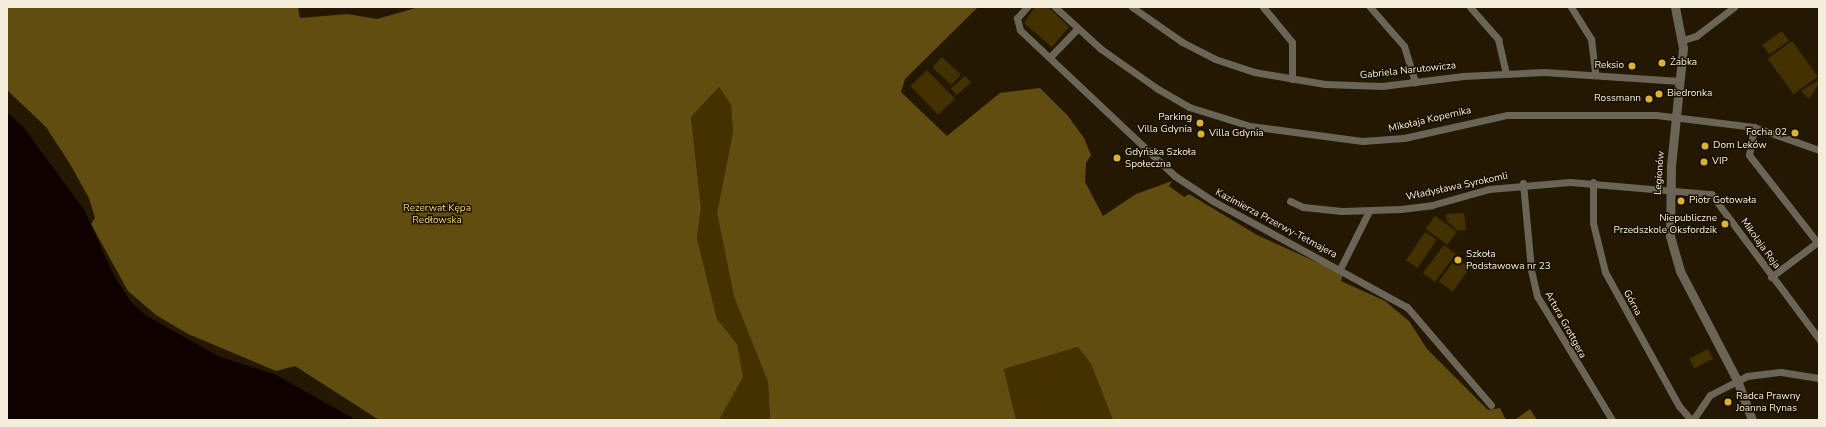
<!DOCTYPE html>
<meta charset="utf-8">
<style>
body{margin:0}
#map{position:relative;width:1826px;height:427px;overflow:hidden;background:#241900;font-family:"Nunito Sans",sans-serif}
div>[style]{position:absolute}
.green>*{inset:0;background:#433200;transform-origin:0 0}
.forest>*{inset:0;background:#624d10}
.water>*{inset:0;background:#0e0100}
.minor>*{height:7px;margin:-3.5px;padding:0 3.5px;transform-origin:3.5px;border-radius:3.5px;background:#6b6558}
.tertiary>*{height:9px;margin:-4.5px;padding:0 4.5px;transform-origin:4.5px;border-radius:4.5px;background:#6b6558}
.dots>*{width:11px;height:11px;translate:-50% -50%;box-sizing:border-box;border:2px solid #191100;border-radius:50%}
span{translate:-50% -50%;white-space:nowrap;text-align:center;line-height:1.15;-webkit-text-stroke:3px #191100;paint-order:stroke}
.poi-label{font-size:10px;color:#f4eddb}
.left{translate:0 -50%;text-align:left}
.right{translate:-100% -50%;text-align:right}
.street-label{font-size:10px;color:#f4eddb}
.park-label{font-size:10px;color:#f3d37e}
.frame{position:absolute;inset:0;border:8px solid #f4eddb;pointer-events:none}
</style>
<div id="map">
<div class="green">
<div style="clip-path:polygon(1035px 7px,1048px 7px,1069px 27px,1052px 47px,1024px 23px)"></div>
<div style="left:1782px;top:31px;width:12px;height:24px;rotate:55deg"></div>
<div style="left:1792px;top:41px;width:44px;height:30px;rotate:54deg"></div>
<div style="left:942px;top:57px;width:26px;height:14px;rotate:43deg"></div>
<div style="left:927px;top:70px;width:40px;height:23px;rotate:46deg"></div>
<div style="left:965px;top:76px;width:9px;height:19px;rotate:49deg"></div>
<div style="clip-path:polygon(1817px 81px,1819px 83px,1809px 99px,1801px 91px)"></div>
<div style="clip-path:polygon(719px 87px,731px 105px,733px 132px,717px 213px,734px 297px,768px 382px,770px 420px,718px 420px,737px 344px,717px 319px,697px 238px,701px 208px,691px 117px)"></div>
<div style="clip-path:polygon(1464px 213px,1466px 230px,1458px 231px,1447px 221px,1446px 214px)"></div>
<div style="left:1435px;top:216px;width:27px;height:16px;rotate:36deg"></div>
<div style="left:1425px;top:232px;width:14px;height:34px;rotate:34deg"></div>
<div style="left:1444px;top:245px;width:15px;height:35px;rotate:37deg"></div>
<div style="left:1456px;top:258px;width:17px;height:29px;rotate:36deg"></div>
<div style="clip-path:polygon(1078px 347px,1091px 364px,1113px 420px,1016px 420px,1004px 369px)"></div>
<div style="left:1708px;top:349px;width:11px;height:21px;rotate:63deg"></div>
</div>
<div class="forest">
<div style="clip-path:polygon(7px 7px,298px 7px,300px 18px,348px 14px,377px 19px,419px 7px,978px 7px,905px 79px,901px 92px,947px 136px,1000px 93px,1040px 88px,1068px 116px,1084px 138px,1091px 155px,1086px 163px,1085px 182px,1103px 216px,1136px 194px,1172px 181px,1169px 186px,1184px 197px,1189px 194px,1257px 235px,1343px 274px,1341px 281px,1385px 301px,1409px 321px,1427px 349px,1488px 410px,1500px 408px,1506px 420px,1113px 420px,1091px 364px,1078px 347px,1004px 369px,1016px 420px,770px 420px,768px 382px,734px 297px,717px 213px,733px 132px,731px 105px,719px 87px,691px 117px,701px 208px,697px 238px,717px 319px,737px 344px,743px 377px,719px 420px,379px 420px,295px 366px,276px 371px,188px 334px,156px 315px,128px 291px,91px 224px,95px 218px,89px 198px,70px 164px,46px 127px,7px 90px)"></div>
<div style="clip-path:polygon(1530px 409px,1537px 420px,1514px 420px,1516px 419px)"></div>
</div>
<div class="water">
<div style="clip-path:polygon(7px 112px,24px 128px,85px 211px,113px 274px,131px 302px,145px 315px,218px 356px,276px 375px,356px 420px,7px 420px)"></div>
</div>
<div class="minor">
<div style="left:1027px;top:7px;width:15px;rotate:132deg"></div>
<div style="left:1017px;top:18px;width:12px;rotate:76deg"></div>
<div style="left:1020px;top:30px;width:213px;rotate:43.3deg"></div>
<div style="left:1175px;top:176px;width:45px;rotate:33.3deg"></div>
<div style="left:1213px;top:201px;width:221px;rotate:28.7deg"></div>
<div style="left:1407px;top:307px;width:129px;rotate:49.4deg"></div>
<div style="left:1055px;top:7px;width:62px;rotate:42.4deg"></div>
<div style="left:1101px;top:49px;width:70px;rotate:35.1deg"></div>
<div style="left:1158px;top:89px;width:36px;rotate:30deg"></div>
<div style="left:1189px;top:107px;width:64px;rotate:17.3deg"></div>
<div style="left:1250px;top:126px;width:113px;rotate:7.6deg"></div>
<div style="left:1362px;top:141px;width:42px;rotate:-4.1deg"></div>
<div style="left:1404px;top:138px;width:106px;rotate:-12.6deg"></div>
<div style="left:1507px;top:115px;width:149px"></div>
<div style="left:1656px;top:115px;width:99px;rotate:7deg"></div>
<div style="left:1754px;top:127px;width:69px;rotate:19.5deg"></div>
<div style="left:1132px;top:7px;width:61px;rotate:35deg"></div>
<div style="left:1182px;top:42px;width:37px;rotate:27deg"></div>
<div style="left:1215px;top:59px;width:41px;rotate:18.4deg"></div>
<div style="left:1254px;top:72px;width:72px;rotate:9.6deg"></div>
<div style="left:1325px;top:84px;width:57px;rotate:2deg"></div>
<div style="left:1382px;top:86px;width:82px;rotate:-7deg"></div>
<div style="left:1463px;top:76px;width:81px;rotate:-2.8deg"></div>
<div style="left:1544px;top:72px;width:136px;rotate:3.8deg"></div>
<div style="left:1263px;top:7px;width:45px;rotate:50.4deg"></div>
<div style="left:1292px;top:42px;width:37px;rotate:90deg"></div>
<div style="left:1370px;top:7px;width:52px;rotate:48.9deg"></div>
<div style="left:1404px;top:46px;width:38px;rotate:73deg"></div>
<div style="left:1470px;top:7px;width:43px;rotate:48.8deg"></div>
<div style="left:1498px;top:39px;width:35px;rotate:77deg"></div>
<div style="left:1571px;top:7px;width:38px;rotate:58deg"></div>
<div style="left:1591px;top:39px;width:34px;rotate:83deg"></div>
<div style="left:1683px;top:40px;width:14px;rotate:-17deg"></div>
<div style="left:1696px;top:36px;width:48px;rotate:-37.3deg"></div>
<div style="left:1050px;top:57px;width:40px;rotate:-46deg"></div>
<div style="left:1754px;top:127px;width:28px;rotate:100deg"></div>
<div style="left:1749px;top:155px;width:110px;rotate:52deg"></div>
<div style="left:1593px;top:182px;width:41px;rotate:90deg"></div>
<div style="left:1593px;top:223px;width:50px;rotate:76.2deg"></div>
<div style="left:1605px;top:272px;width:153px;rotate:61.1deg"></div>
<div style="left:1679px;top:406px;width:18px;rotate:49deg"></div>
<div style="left:1523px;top:183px;width:87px;rotate:84.7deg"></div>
<div style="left:1531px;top:270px;width:27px;rotate:77deg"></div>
<div style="left:1537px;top:296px;width:145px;rotate:58.8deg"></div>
<div style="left:1290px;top:201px;width:14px;rotate:25deg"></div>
<div style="left:1303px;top:207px;width:39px;rotate:6deg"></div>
<div style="left:1342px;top:211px;width:59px;rotate:-1.9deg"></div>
<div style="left:1401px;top:209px;width:31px;rotate:-7deg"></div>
<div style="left:1432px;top:205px;width:59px;rotate:-15.7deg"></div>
<div style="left:1489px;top:189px;width:81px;rotate:-4.9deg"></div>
<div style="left:1570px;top:182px;width:142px;rotate:4.9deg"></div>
<div style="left:1711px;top:194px;width:181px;rotate:53.3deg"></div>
<div style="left:1340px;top:269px;width:65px;rotate:-63.4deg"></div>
<div style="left:1771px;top:277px;width:60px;rotate:-36.9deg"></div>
<div style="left:1693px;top:420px;width:30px;rotate:-56deg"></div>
<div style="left:1710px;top:395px;width:42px;rotate:-27.2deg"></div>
<div style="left:1747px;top:376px;width:34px;rotate:-7deg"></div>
<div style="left:1781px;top:372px;width:38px;rotate:9deg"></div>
</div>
<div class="tertiary">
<div style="left:1675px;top:7px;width:42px;rotate:79deg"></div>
<div style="left:1683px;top:48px;width:119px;rotate:95.8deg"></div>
<div style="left:1671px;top:166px;width:70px;rotate:90.8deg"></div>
<div style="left:1670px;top:236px;width:36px;rotate:74deg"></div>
<div style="left:1680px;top:271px;width:123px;rotate:62.4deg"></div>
<div style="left:1737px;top:380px;width:43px;rotate:69.4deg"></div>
</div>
<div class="dots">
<div style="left:1662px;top:63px;background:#dcb233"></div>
<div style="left:1632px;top:66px;background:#dcb233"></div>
<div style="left:1659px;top:94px;background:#dcb233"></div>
<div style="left:1649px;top:99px;background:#dcb233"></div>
<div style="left:1200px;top:123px;background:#dcb233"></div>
<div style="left:1795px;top:133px;background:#dcb233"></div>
<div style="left:1201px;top:134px;background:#dcb233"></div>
<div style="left:1705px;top:146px;background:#dcb233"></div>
<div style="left:1117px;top:158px;background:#dcb233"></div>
<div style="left:1704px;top:162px;background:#dcb233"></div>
<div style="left:1681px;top:201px;background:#dcb233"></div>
<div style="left:1725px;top:224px;background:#dcb233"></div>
<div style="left:1458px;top:260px;background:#dcb233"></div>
<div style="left:1728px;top:402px;background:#dcb233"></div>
</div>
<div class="poi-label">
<span class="left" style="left:1670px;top:63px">Żabka</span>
<span class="right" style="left:1624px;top:66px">Reksio</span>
<span class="left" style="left:1667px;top:94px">Biedronka</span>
<span class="right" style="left:1641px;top:99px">Rossmann</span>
<span class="right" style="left:1192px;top:123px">Parking<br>Villa Gdynia</span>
<span class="right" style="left:1787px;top:133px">Focha 02</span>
<span class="left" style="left:1209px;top:134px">Villa Gdynia</span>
<span class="left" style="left:1713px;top:146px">Dom Leków</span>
<span class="left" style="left:1125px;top:158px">Gdyńska Szkoła<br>Społeczna</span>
<span class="left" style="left:1712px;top:162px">VIP</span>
<span class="left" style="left:1689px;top:201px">Piotr Gotowała</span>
<span class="right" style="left:1717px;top:224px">Niepubliczne<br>Przedszkole Oksfordzik</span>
<span class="left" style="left:1466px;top:260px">Szkoła<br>Podstawowa nr 23</span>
<span class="left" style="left:1736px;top:402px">Radca Prawny<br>Joanna Rynas</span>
</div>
<div class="street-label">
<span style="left:1408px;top:71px;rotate:-6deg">Gabriela Narutowicza</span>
<span style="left:1430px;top:120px;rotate:-13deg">Mikołaja Kopernika</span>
<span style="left:1660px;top:173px;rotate:-86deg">Legionów</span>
<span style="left:1457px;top:187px;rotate:-12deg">Władysława Syrokomli</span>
<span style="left:1276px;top:224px;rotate:28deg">Kazimierza Przerwy-Tetmajera</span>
<span style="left:1760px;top:244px;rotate:54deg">Mikołaja Reja</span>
<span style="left:1632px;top:303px;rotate:61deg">Górna</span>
<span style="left:1565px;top:325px;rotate:61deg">Artura Grottgera</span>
</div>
<div class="park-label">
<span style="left:437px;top:214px">Rezerwat Kępa<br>Redłowska</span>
</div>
<div class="frame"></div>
</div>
